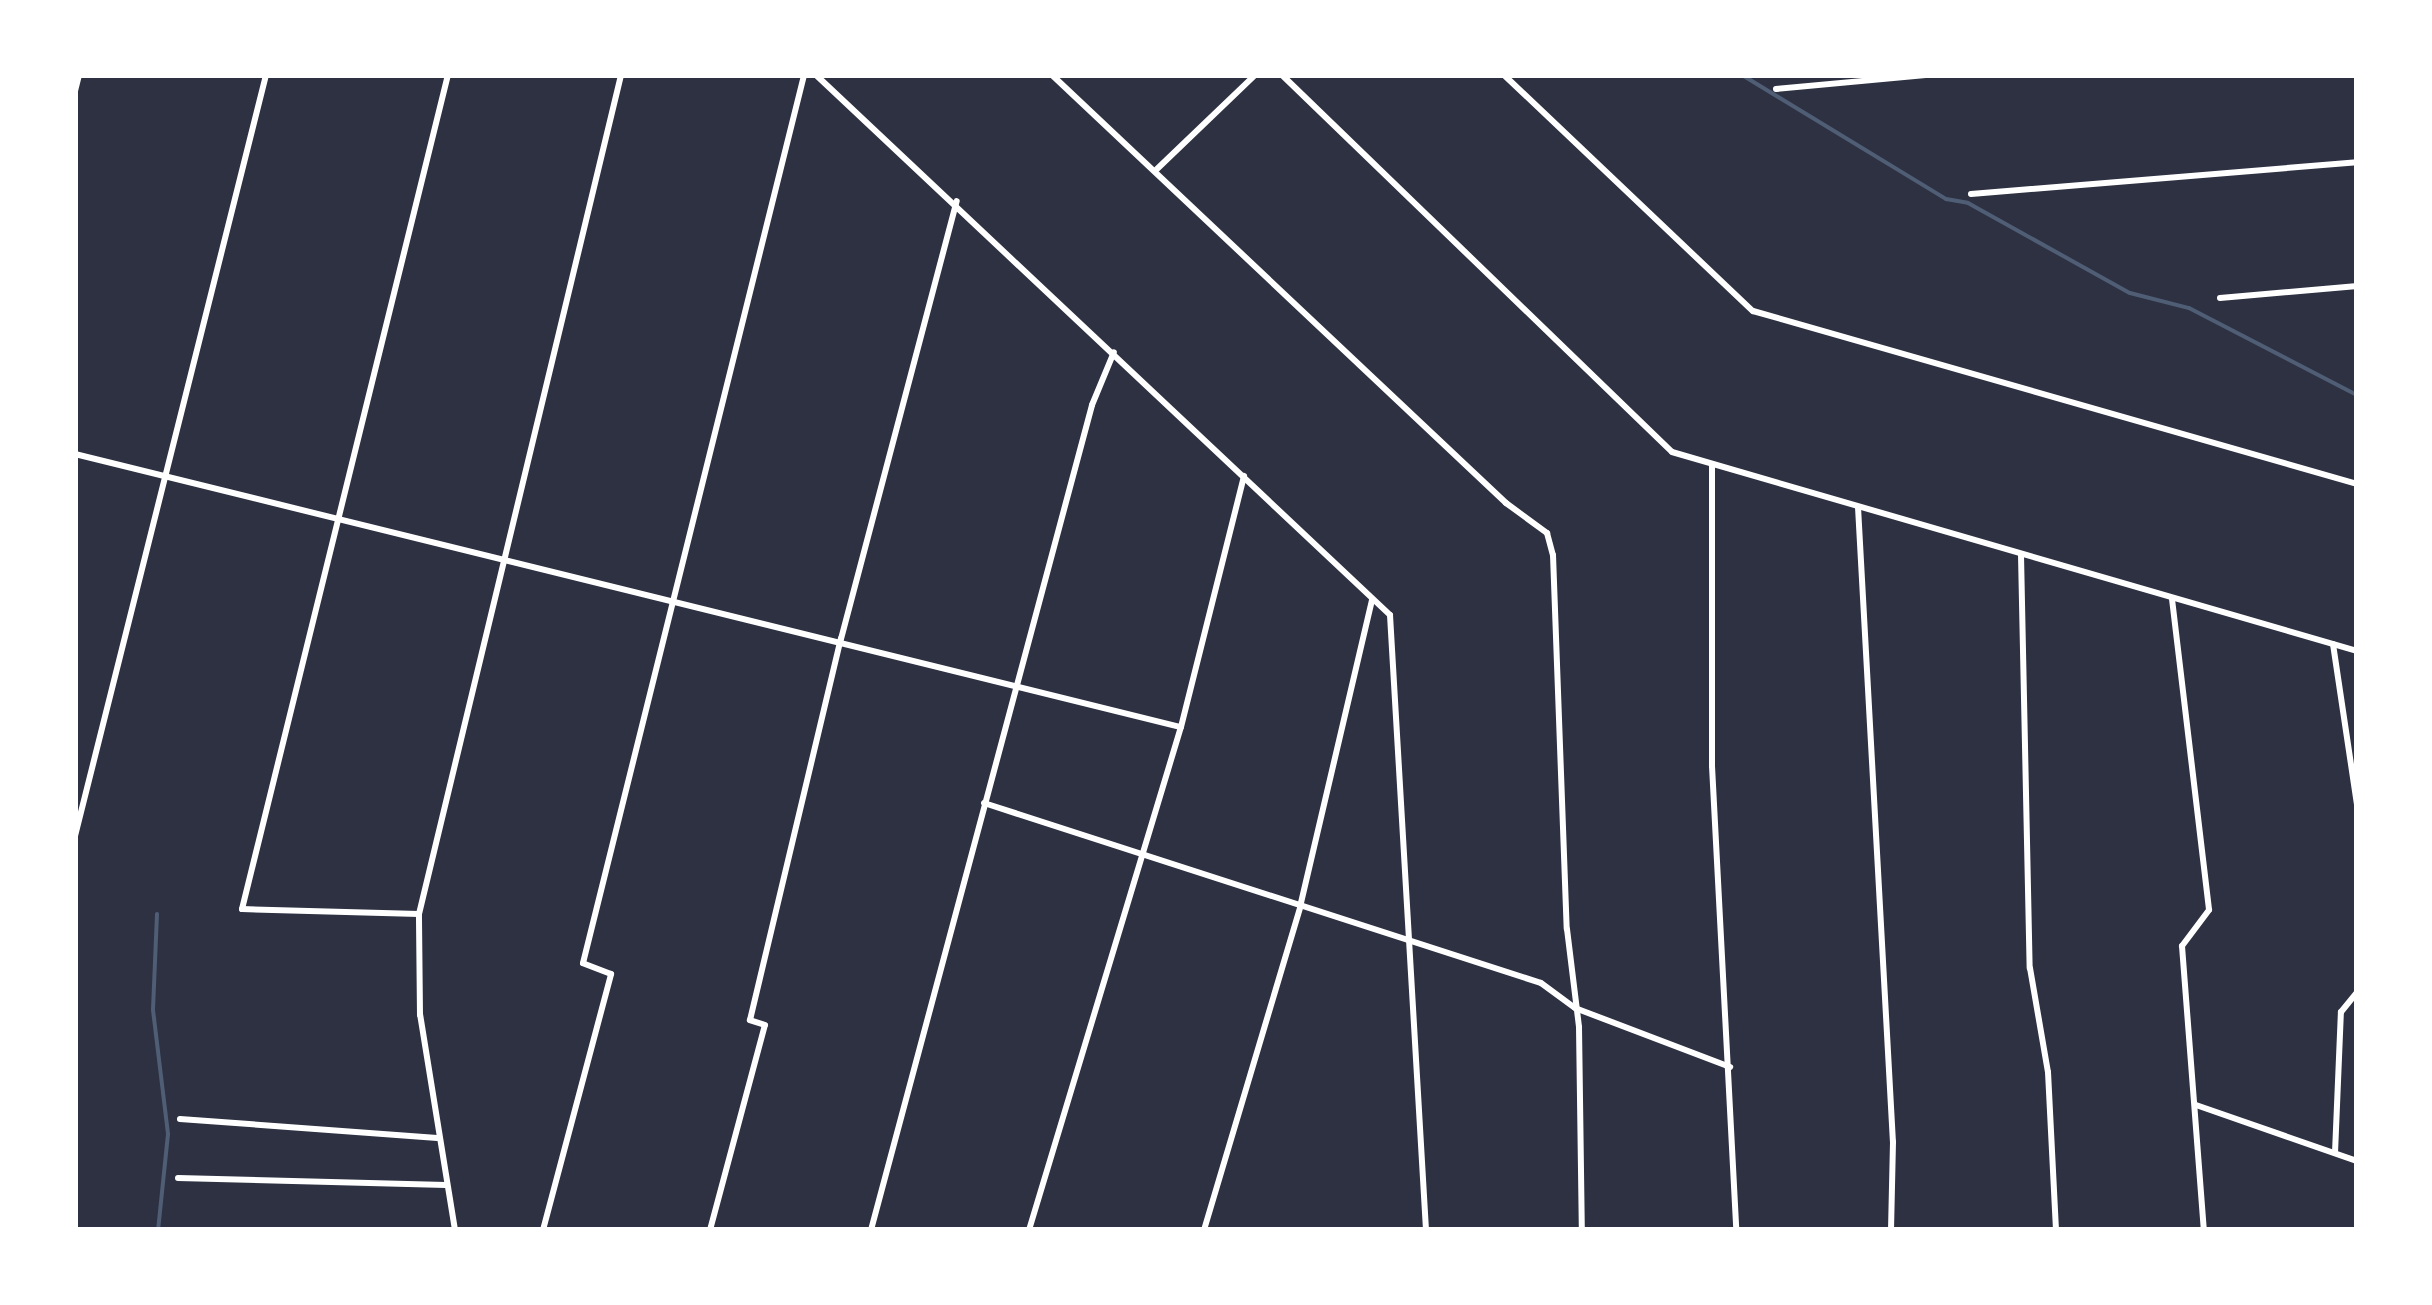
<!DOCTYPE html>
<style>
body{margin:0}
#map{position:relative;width:2432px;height:1305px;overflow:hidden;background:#2d3142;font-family:"Sofia Sans Condensed",sans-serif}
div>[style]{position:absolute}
.stream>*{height:4px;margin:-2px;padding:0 2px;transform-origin:2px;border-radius:2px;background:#4f5d75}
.minor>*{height:6px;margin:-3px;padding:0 3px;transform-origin:3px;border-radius:3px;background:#fff}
span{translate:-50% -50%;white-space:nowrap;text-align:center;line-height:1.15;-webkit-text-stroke:9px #fff;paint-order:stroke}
.frame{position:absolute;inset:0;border:78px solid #fff;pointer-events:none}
</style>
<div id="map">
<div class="stream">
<div style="left:1742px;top:75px;width:239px;rotate:31.3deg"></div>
<div style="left:1946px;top:199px;width:22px;rotate:10deg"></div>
<div style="left:1968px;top:203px;width:185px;rotate:29.1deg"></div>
<div style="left:2130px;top:293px;width:61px;rotate:14.3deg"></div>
<div style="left:2189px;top:308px;width:189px;rotate:27.4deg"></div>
<div style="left:157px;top:914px;width:96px;rotate:92.4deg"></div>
<div style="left:153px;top:1010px;width:125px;rotate:83.1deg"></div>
<div style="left:168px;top:1134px;width:97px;rotate:95.9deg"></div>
</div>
<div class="minor">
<div style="left:816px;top:75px;width:788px;rotate:43.25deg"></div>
<div style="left:1390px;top:615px;width:616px;rotate:86.65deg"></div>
<div style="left:1052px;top:75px;width:624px;rotate:43.31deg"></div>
<div style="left:1506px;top:503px;width:51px;rotate:36.2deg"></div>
<div style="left:1547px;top:533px;width:23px;rotate:75deg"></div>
<div style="left:1553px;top:555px;width:374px;rotate:87.9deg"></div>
<div style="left:1567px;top:929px;width:99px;rotate:83deg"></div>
<div style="left:1579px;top:1027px;width:203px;rotate:89.2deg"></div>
<div style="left:1282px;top:75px;width:542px;rotate:44.03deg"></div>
<div style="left:1672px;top:452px;width:713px;rotate:16.2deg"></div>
<div style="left:1504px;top:75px;width:343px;rotate:43.5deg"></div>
<div style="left:1753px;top:311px;width:628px;rotate:15.98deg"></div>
<div style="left:1776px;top:89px;width:153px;rotate:-5.3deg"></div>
<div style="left:75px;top:91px;width:16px;rotate:-76deg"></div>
<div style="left:1157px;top:169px;width:136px;rotate:-43.8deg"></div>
<div style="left:1971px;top:194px;width:387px;rotate:-4.7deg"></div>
<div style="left:2220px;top:298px;width:138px;rotate:-5deg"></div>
<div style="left:75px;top:454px;width:1139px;rotate:13.87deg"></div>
<div style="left:1712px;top:464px;width:302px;rotate:90deg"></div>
<div style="left:1712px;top:766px;width:465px;rotate:87deg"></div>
<div style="left:1858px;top:507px;width:636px;rotate:86.85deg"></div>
<div style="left:1893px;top:1142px;width:88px;rotate:91.3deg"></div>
<div style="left:2021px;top:555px;width:413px;rotate:88.8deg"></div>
<div style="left:2030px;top:968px;width:106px;rotate:80.2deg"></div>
<div style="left:2048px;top:1072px;width:158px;rotate:87.1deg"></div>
<div style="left:2172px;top:599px;width:313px;rotate:83.2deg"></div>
<div style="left:2209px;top:910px;width:45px;rotate:126.9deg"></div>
<div style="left:2182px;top:946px;width:285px;rotate:85.6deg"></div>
<div style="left:2333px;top:644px;width:162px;rotate:81.5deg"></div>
<div style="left:984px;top:803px;width:585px;rotate:17.91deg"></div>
<div style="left:1541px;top:983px;width:42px;rotate:36.3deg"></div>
<div style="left:1575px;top:1008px;width:166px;rotate:20.8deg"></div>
<div style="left:75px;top:836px;width:785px;rotate:-75.91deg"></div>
<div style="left:419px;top:914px;width:177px;rotate:-178.4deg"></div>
<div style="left:242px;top:909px;width:859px;rotate:-76.13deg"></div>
<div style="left:2196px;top:1105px;width:170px;rotate:19.2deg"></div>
<div style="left:180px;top:1119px;width:258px;rotate:4.2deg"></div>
<div style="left:2335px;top:1153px;width:141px;rotate:-87.6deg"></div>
<div style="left:2341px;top:1012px;width:26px;rotate:-51deg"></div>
<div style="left:178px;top:1178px;width:268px;rotate:1.5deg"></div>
<div style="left:455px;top:1230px;width:218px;rotate:-99.2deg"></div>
<div style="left:420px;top:1015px;width:101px;rotate:-90.6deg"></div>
<div style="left:419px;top:914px;width:863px;rotate:-76.46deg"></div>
<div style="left:543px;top:1230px;width:265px;rotate:-75.1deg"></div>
<div style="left:611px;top:974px;width:30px;rotate:-159deg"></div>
<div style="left:583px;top:963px;width:915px;rotate:-76.02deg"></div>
<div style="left:710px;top:1230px;width:212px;rotate:-75deg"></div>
<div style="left:765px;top:1025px;width:16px;rotate:-162deg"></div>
<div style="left:750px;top:1020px;width:392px;rotate:-76.6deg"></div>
<div style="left:841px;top:639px;width:453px;rotate:-75.2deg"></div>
<div style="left:871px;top:1230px;width:854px;rotate:-75deg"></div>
<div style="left:1092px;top:405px;width:57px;rotate:-67.5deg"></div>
<div style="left:1029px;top:1230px;width:525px;rotate:-73.19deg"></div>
<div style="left:1181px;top:727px;width:259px;rotate:-75.9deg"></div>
<div style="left:1204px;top:1230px;width:337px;rotate:-73.4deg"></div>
<div style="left:1300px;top:907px;width:316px;rotate:-76.8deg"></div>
</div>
<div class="frame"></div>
</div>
